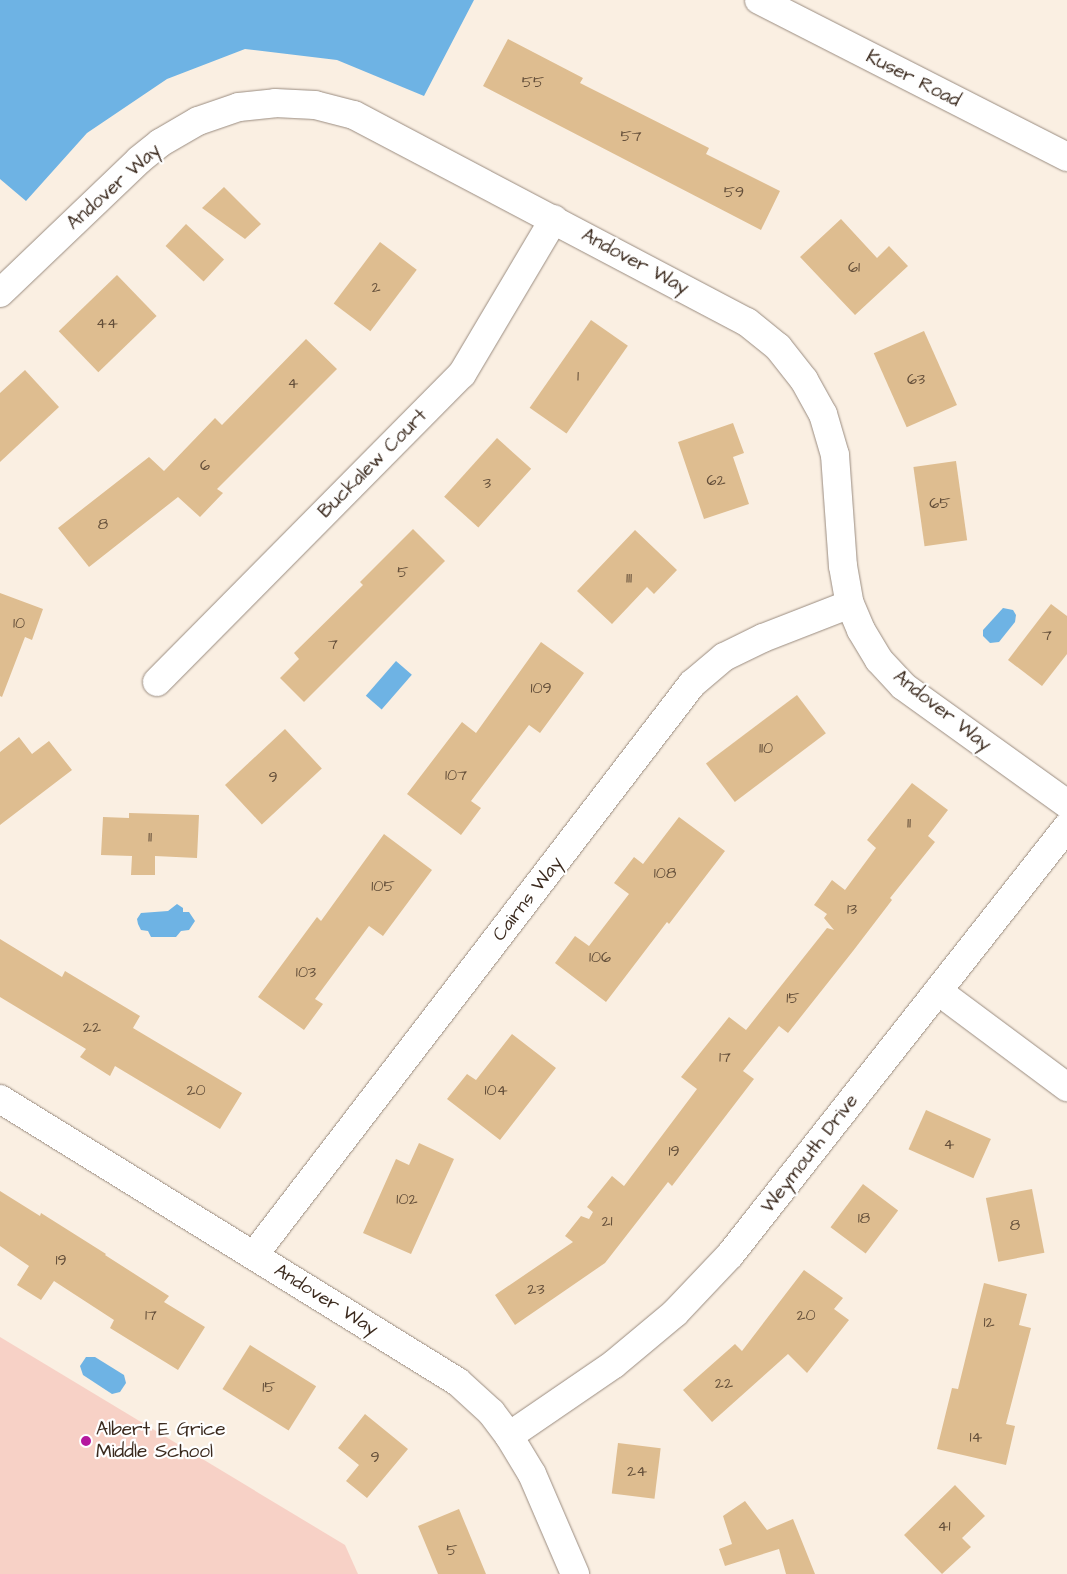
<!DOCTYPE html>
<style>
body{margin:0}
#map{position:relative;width:1067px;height:1574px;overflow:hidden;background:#faefe2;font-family:"Architects Daughter",sans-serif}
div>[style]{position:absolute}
.built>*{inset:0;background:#f7d1c6}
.water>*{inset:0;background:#6eb3e4;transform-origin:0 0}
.building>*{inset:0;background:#debd90;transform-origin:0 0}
.roads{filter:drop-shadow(0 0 1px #9a8c80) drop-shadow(0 0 1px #9a8c80)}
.minor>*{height:28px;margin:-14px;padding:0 14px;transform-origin:14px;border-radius:14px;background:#fff}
.dots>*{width:14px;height:14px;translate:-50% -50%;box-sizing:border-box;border:2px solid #fff;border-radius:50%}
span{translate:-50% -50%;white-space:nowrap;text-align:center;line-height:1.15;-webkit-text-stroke:4.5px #fff;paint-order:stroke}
.number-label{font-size:16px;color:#644f3a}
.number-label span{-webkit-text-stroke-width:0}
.street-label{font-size:19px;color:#3b2a1e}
.poi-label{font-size:19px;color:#3b2a1e}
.left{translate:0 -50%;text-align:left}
</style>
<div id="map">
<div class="built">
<div style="clip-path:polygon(0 1337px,345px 1545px,358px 1574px,0 1574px)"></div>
</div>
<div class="water">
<div style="clip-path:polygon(0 0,474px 0,424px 96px,337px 60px,245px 49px,167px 79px,87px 133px,26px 201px,0 179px)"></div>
<div style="clip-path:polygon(1003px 608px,1013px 610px,1016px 615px,1015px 622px,999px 642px,990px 643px,983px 636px,983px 630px)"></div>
<div style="left:396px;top:661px;width:21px;height:46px;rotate:41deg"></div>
<div style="clip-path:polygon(177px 904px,183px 908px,183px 912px,189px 912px,195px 921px,189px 930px,181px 931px,176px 937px,151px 937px,148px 931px,141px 930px,138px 924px,137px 919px,141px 913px,168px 911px)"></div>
<div style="clip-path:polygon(86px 1357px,95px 1357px,124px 1375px,126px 1383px,120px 1392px,112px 1394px,83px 1375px,80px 1366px)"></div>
</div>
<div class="building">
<div style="clip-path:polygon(508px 39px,583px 78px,580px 83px,709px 148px,706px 154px,780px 191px,761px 230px,483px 86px)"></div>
<div style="clip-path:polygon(224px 187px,261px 224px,245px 239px,202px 208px)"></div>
<div style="clip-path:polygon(841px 219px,877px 258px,889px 246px,908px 266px,855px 315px,800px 257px)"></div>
<div style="left:186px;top:224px;width:52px;height:30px;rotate:43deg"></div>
<div style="left:380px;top:242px;width:46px;height:77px;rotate:37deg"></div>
<div style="left:117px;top:275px;width:57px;height:81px;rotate:46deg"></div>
<div style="left:591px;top:320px;width:45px;height:107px;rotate:35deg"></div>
<div style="left:924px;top:331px;width:81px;height:55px;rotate:66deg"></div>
<div style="clip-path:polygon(306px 339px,337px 369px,217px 489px,223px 493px,200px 517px,178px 497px,89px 567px,58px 528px,149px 457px,164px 471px,215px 418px,222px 425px)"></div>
<div style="clip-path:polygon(25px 370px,59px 407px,0 462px,0 393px)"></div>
<div style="clip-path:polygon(733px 423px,744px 453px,733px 457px,749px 504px,704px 519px,678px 442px)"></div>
<div style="left:497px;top:438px;width:46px;height:79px;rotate:42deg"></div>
<div style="left:956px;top:461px;width:80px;height:43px;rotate:82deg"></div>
<div style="clip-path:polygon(413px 529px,445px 561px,304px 702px,280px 678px,299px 659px,294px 653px,363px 585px,360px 582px)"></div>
<div style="clip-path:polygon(635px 530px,677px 570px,654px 594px,647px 587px,612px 624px,577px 591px)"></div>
<div style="clip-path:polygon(0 593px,43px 609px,32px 640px,25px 637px,2px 697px,0 696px)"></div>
<div style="clip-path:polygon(1051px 604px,1067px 616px,1067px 654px,1042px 686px,1008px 660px)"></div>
<div style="clip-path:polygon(541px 642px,584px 673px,540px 733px,529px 725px,471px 801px,481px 808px,461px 835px,407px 794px,462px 722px,476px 733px)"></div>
<div style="left:797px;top:695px;width:48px;height:114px;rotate:53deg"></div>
<div style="left:285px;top:729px;width:54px;height:82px;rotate:47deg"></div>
<div style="clip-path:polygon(19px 737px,32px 754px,49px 741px,72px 770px,0 825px,0 752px)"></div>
<div style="clip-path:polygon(912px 783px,948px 810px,928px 836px,935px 842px,890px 898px,892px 900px,853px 951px,788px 1033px,779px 1026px,743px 1071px,754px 1079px,672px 1186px,668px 1182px,605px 1263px,515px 1325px,495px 1295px,573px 1242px,565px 1236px,581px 1216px,589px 1219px,593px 1212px,587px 1207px,612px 1176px,624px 1186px,697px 1089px,681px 1077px,729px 1017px,746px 1030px,827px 928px,834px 930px,824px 918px,827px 914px,814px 905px,832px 880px,845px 890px,876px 848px,867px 840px)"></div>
<div style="clip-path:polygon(129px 813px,199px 815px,197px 858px,155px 856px,155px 875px,131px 875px,132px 856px,101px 855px,103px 817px,129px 818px)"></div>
<div style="clip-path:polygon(679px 817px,725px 851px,669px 924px,667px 922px,606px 1002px,555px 963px,575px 936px,589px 946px,629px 894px,614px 883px,634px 857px,643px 864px)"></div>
<div style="clip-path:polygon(384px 834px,432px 870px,383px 936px,369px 926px,315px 999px,323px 1004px,304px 1030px,258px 997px,317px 917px,321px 921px)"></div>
<div style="clip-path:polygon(0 939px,62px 977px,65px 971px,140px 1016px,133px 1028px,242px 1093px,220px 1129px,115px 1066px,110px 1076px,80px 1057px,86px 1049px,0 997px)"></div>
<div style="clip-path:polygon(512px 1034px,556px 1068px,500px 1140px,447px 1099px,467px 1074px,476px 1080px)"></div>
<div style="left:926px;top:1110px;width:71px;height:43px;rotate:24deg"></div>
<div style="clip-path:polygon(419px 1143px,454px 1159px,411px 1254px,363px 1233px,396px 1159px,409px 1165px)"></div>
<div style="left:863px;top:1184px;width:44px;height:54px;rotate:37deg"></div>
<div style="left:1032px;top:1189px;width:65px;height:47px;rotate:79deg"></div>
<div style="clip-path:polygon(0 1191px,40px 1216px,41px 1213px,106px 1254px,105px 1255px,169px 1296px,164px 1302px,205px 1327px,178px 1370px,110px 1328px,114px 1320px,54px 1281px,41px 1300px,17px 1285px,29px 1266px,0 1246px)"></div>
<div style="clip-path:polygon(804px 1270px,843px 1298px,834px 1309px,849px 1320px,807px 1373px,788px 1354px,712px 1422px,683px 1390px,735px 1344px,742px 1351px)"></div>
<div style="clip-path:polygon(984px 1283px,1027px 1294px,1019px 1325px,1031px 1328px,1006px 1424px,1015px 1426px,1006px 1465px,937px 1449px,952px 1388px,958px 1389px)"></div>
<div style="left:250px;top:1345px;width:78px;height:52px;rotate:32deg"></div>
<div style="clip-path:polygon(365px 1414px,408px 1449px,367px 1498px,346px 1481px,359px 1465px,338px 1448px)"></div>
<div style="left:618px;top:1443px;width:43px;height:51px;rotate:7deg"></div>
<div style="clip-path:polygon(955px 1485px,985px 1516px,962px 1538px,971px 1547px,942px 1574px,904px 1535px)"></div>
<div style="clip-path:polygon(745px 1501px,767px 1530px,793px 1519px,815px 1574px,786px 1574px,779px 1549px,725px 1566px,719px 1549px,732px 1544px,723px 1516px)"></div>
<div style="clip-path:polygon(459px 1509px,486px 1574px,438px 1574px,418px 1526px)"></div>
</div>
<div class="roads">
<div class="minor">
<div style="left:759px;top:0;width:346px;rotate:27deg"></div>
<div style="left:0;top:293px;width:192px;rotate:-43.7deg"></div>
<div style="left:139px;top:160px;width:27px;rotate:-39deg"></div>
<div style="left:160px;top:143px;width:44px;rotate:-30.1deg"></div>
<div style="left:198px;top:121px;width:43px;rotate:-18.9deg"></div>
<div style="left:239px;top:107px;width:36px;rotate:-6deg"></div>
<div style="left:275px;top:103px;width:40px;rotate:2.9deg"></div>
<div style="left:315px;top:105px;width:40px;rotate:14.4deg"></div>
<div style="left:354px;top:115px;width:444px;rotate:27.8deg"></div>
<div style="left:747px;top:322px;width:40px;rotate:39deg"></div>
<div style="left:778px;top:347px;width:42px;rotate:51.8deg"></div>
<div style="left:804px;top:380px;width:39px;rotate:61deg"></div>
<div style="left:823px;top:414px;width:43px;rotate:73.7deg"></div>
<div style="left:835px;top:455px;width:111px;rotate:85.9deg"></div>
<div style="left:843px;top:566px;width:39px;rotate:80deg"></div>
<div style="left:850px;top:604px;width:28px;rotate:67deg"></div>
<div style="left:861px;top:630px;width:35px;rotate:59deg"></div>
<div style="left:879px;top:660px;width:35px;rotate:47deg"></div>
<div style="left:903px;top:686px;width:202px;rotate:35.7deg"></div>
<div style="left:157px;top:682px;width:433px;rotate:-45.3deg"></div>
<div style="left:462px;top:374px;width:180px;rotate:-59.3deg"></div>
<div style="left:938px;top:991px;width:161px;rotate:36.7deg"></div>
<div style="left:0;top:1099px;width:538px;rotate:31.71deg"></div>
<div style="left:458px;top:1382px;width:45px;rotate:42.3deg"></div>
<div style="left:491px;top:1412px;width:30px;rotate:53deg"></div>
<div style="left:509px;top:1436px;width:44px;rotate:58.8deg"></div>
<div style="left:532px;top:1474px;width:109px;rotate:66.7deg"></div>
<div style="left:254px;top:1255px;width:720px;rotate:-52.51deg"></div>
<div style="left:692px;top:684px;width:42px;rotate:-40.2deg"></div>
<div style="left:724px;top:657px;width:43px;rotate:-26deg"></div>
<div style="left:763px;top:638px;width:93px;rotate:-21.3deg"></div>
<div style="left:509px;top:1436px;width:127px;rotate:-34.4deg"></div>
<div style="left:614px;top:1364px;width:80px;rotate:-39.9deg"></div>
<div style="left:675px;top:1313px;width:80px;rotate:-46.5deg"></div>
<div style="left:730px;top:1255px;width:545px;rotate:-51.78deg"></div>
</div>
</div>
<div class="dots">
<div style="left:86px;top:1441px;background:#b5179e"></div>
</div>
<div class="number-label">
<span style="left:533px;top:82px">55</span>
<span style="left:631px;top:136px">57</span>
<span style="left:734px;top:192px">59</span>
<span style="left:854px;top:267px">61</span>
<span style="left:376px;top:287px">2</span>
<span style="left:107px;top:323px">44</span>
<span style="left:578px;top:376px">1</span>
<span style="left:916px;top:379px">63</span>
<span style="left:293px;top:383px">4</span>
<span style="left:205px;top:465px">6</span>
<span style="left:716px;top:480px">62</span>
<span style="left:487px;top:483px">3</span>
<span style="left:940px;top:503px">65</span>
<span style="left:103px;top:524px">8</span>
<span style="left:403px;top:572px">5</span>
<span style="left:629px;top:578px">111</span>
<span style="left:19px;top:623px">10</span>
<span style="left:1047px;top:635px">7</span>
<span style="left:333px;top:644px">7</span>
<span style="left:541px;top:688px">109</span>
<span style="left:766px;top:748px">110</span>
<span style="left:456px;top:775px">107</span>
<span style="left:273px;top:777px">9</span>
<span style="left:909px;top:823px">11</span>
<span style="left:150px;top:837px">11</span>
<span style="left:665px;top:873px">108</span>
<span style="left:383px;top:886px">105</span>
<span style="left:852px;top:909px">13</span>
<span style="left:600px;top:957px">106</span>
<span style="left:306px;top:972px">103</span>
<span style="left:793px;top:998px">15</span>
<span style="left:92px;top:1027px">22</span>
<span style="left:725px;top:1057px">17</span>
<span style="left:196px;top:1090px">20</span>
<span style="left:496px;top:1090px">104</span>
<span style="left:949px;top:1144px">4</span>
<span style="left:674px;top:1151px">19</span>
<span style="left:407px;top:1199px">102</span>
<span style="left:864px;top:1218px">18</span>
<span style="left:607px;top:1221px">21</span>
<span style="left:1015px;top:1225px">8</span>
<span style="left:61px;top:1260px">19</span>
<span style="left:536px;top:1289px">23</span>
<span style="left:151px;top:1315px">17</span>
<span style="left:806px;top:1315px">20</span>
<span style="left:989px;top:1322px">12</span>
<span style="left:724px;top:1383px">22</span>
<span style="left:269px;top:1387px">15</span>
<span style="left:976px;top:1437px">14</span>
<span style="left:375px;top:1457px">9</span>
<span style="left:637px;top:1471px">24</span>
<span style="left:944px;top:1526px">41</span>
<span style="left:452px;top:1550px">5</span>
</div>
<div class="street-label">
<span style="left:913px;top:79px;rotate:27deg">Kuser Road</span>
<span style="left:114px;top:187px;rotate:-42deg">Andover Way</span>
<span style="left:635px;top:262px;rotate:28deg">Andover Way</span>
<span style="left:373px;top:464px;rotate:-45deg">Buckalew Court</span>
<span style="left:942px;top:711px;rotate:38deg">Andover Way</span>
<span style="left:528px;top:899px;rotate:-52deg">Cairns Way</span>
<span style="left:810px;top:1154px;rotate:-52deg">Weymouth Drive</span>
<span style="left:326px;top:1300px;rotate:32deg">Andover Way</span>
</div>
<div class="poi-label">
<span class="left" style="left:96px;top:1441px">Albert E Grice<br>Middle School</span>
</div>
</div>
